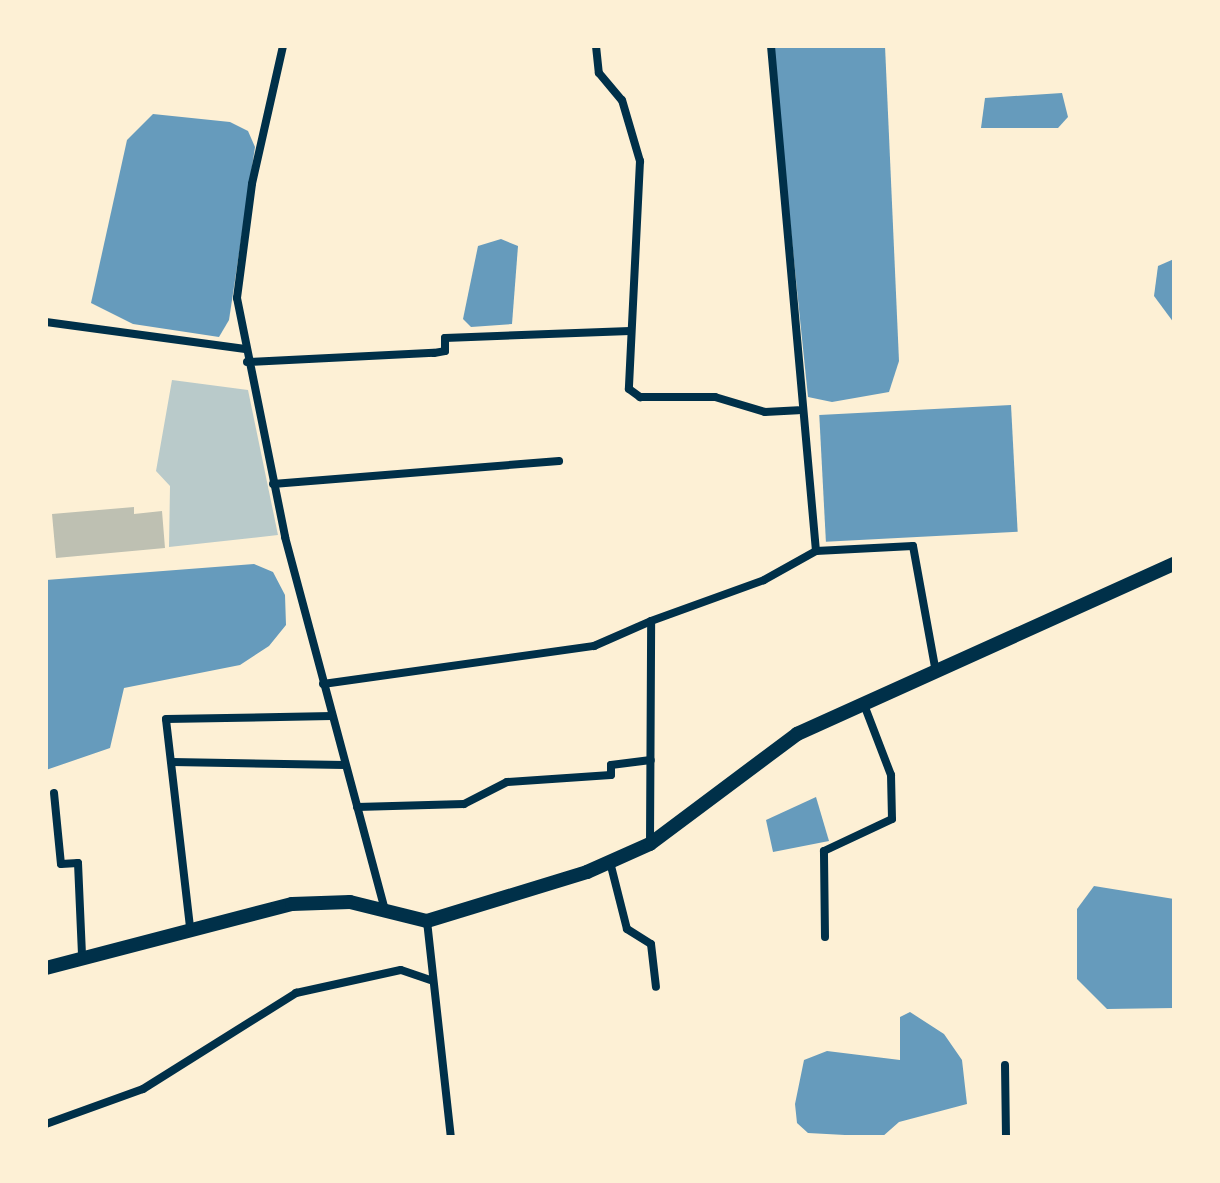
<!DOCTYPE html>
<style>
body{margin:0}
#map{position:relative;width:1220px;height:1183px;overflow:hidden;background:#fdf0d5;font-family:"PT Sans Narrow",sans-serif}
div>[style]{position:absolute}
.green>*{inset:0;background:#b9caca}
.water>*{inset:0;background:#669bbc;transform-origin:0 0}
.building>*{inset:0;background:#bec0b2}
.minor>*{height:8px;margin:-4px;padding:0 4px;transform-origin:4px;border-radius:4px;background:#003049}
.secondary>*{height:14px;margin:-7px;padding:0 7px;transform-origin:7px;border-radius:7px;background:#003049}
span{translate:-50% -50%;white-space:nowrap;text-align:center;line-height:1.15;-webkit-text-stroke:8px #fdf0d5;paint-order:stroke}
.frame{position:absolute;inset:0;border:48px solid #fdf0d5;pointer-events:none}
</style>
<div id="map">
<div class="green">
<div style="clip-path:polygon(172px 380px,248px 390px,278px 535px,169px 547px,170px 486px,156px 471px)"></div>
</div>
<div class="water">
<div style="clip-path:polygon(772px 46px,885px 46px,899px 361px,889px 392px,832px 402px,808px 397px)"></div>
<div style="clip-path:polygon(1062px 93px,1068px 117px,1058px 128px,981px 128px,985px 98px)"></div>
<div style="clip-path:polygon(153px 114px,230px 122px,248px 131px,255px 147px,229px 320px,219px 337px,133px 324px,91px 303px,127px 140px)"></div>
<div style="clip-path:polygon(501px 239px,518px 246px,512px 324px,471px 327px,463px 319px,478px 246px)"></div>
<div style="clip-path:polygon(1174px 259px,1174px 323px,1154px 296px,1158px 266px)"></div>
<div style="left:1011px;top:405px;width:127px;height:192px;rotate:87deg"></div>
<div style="clip-path:polygon(254px 564px,273px 572px,285px 595px,286px 625px,269px 646px,240px 665px,124px 688px,110px 748px,46px 770px,46px 580px)"></div>
<div style="clip-path:polygon(816px 797px,829px 841px,773px 852px,766px 820px)"></div>
<div style="clip-path:polygon(1094px 886px,1174px 899px,1174px 1008px,1107px 1009px,1077px 979px,1077px 909px)"></div>
<div style="clip-path:polygon(910px 1012px,944px 1034px,962px 1060px,967px 1104px,899px 1122px,882px 1137px,808px 1133px,797px 1123px,795px 1104px,804px 1060px,827px 1051px,900px 1060px,900px 1017px)"></div>
</div>
<div class="building">
<div style="clip-path:polygon(134px 507px,134px 514px,162px 511px,165px 548px,56px 558px,52px 514px)"></div>
</div>
<div class="minor">
<div style="left:283px;top:46px;width:141px;rotate:102.7deg"></div>
<div style="left:252px;top:184px;width:115px;rotate:97.5deg"></div>
<div style="left:237px;top:298px;width:244px;rotate:78.6deg"></div>
<div style="left:285px;top:537px;width:387px;rotate:75deg"></div>
<div style="left:596px;top:46px;width:27px;rotate:84deg"></div>
<div style="left:599px;top:73px;width:35px;rotate:50deg"></div>
<div style="left:622px;top:100px;width:64px;rotate:73.6deg"></div>
<div style="left:640px;top:161px;width:228px;rotate:92.8deg"></div>
<div style="left:629px;top:389px;width:14px;rotate:36deg"></div>
<div style="left:640px;top:397px;width:75px"></div>
<div style="left:715px;top:397px;width:52px;rotate:16.7deg"></div>
<div style="left:765px;top:412px;width:33px;rotate:-3deg"></div>
<div style="left:771px;top:46px;width:507px;rotate:84.91deg"></div>
<div style="left:816px;top:551px;width:97px;rotate:-3deg"></div>
<div style="left:913px;top:546px;width:123px;rotate:79.7deg"></div>
<div style="left:46px;top:322px;width:201px;rotate:7.7deg"></div>
<div style="left:247px;top:362px;width:187px;rotate:-2.8deg"></div>
<div style="left:434px;top:353px;width:11px;rotate:-10deg"></div>
<div style="left:445px;top:351px;width:13px;rotate:-90deg"></div>
<div style="left:445px;top:338px;width:185px;rotate:-2.2deg"></div>
<div style="left:273px;top:484px;width:287px;rotate:-4.6deg"></div>
<div style="left:323px;top:684px;width:274px;rotate:-8deg"></div>
<div style="left:594px;top:646px;width:62px;rotate:-23.7deg"></div>
<div style="left:172px;top:762px;width:173px;rotate:1deg"></div>
<div style="left:54px;top:793px;width:71px;rotate:84.4deg"></div>
<div style="left:61px;top:864px;width:17px;rotate:-3deg"></div>
<div style="left:78px;top:863px;width:92px;rotate:87.5deg"></div>
<div style="left:357px;top:807px;width:107px;rotate:-1.6deg"></div>
<div style="left:464px;top:804px;width:48px;rotate:-27.1deg"></div>
<div style="left:507px;top:782px;width:104px;rotate:-3.9deg"></div>
<div style="left:611px;top:775px;width:10px;rotate:-90deg"></div>
<div style="left:611px;top:765px;width:40px;rotate:-7.1deg"></div>
<div style="left:650px;top:843px;width:222px;rotate:-89.7deg"></div>
<div style="left:651px;top:621px;width:120px;rotate:-19.9deg"></div>
<div style="left:764px;top:580px;width:60px;rotate:-29.1deg"></div>
<div style="left:610px;top:862px;width:69px;rotate:75.8deg"></div>
<div style="left:627px;top:929px;width:28px;rotate:32deg"></div>
<div style="left:651px;top:944px;width:43px;rotate:83.4deg"></div>
<div style="left:427px;top:921px;width:217px;rotate:83.7deg"></div>
<div style="left:190px;top:927px;width:209px;rotate:-96.6deg"></div>
<div style="left:166px;top:719px;width:166px;rotate:-1deg"></div>
<div style="left:825px;top:937px;width:86px;rotate:-90.7deg"></div>
<div style="left:824px;top:851px;width:75px;rotate:-25.2deg"></div>
<div style="left:892px;top:819px;width:44px;rotate:-91.3deg"></div>
<div style="left:891px;top:775px;width:78px;rotate:-111deg"></div>
<div style="left:1005px;top:1065px;width:72px;rotate:89.2deg"></div>
<div style="left:46px;top:1124px;width:103px;rotate:-19.8deg"></div>
<div style="left:143px;top:1089px;width:181px;rotate:-32.1deg"></div>
<div style="left:296px;top:993px;width:107px;rotate:-12.4deg"></div>
<div style="left:401px;top:970px;width:31px;rotate:19deg"></div>
</div>
<div class="secondary">
<div style="left:46px;top:968px;width:254px;rotate:-14.6deg"></div>
<div style="left:292px;top:904px;width:58px;rotate:-2deg"></div>
<div style="left:350px;top:902px;width:79px;rotate:13.9deg"></div>
<div style="left:427px;top:921px;width:167px;rotate:-17deg"></div>
<div style="left:587px;top:872px;width:69px;rotate:-24deg"></div>
<div style="left:650px;top:844px;width:184px;rotate:-36.8deg"></div>
<div style="left:797px;top:734px;width:414px;rotate:-24.3deg"></div>
</div>
<div class="frame"></div>
</div>
